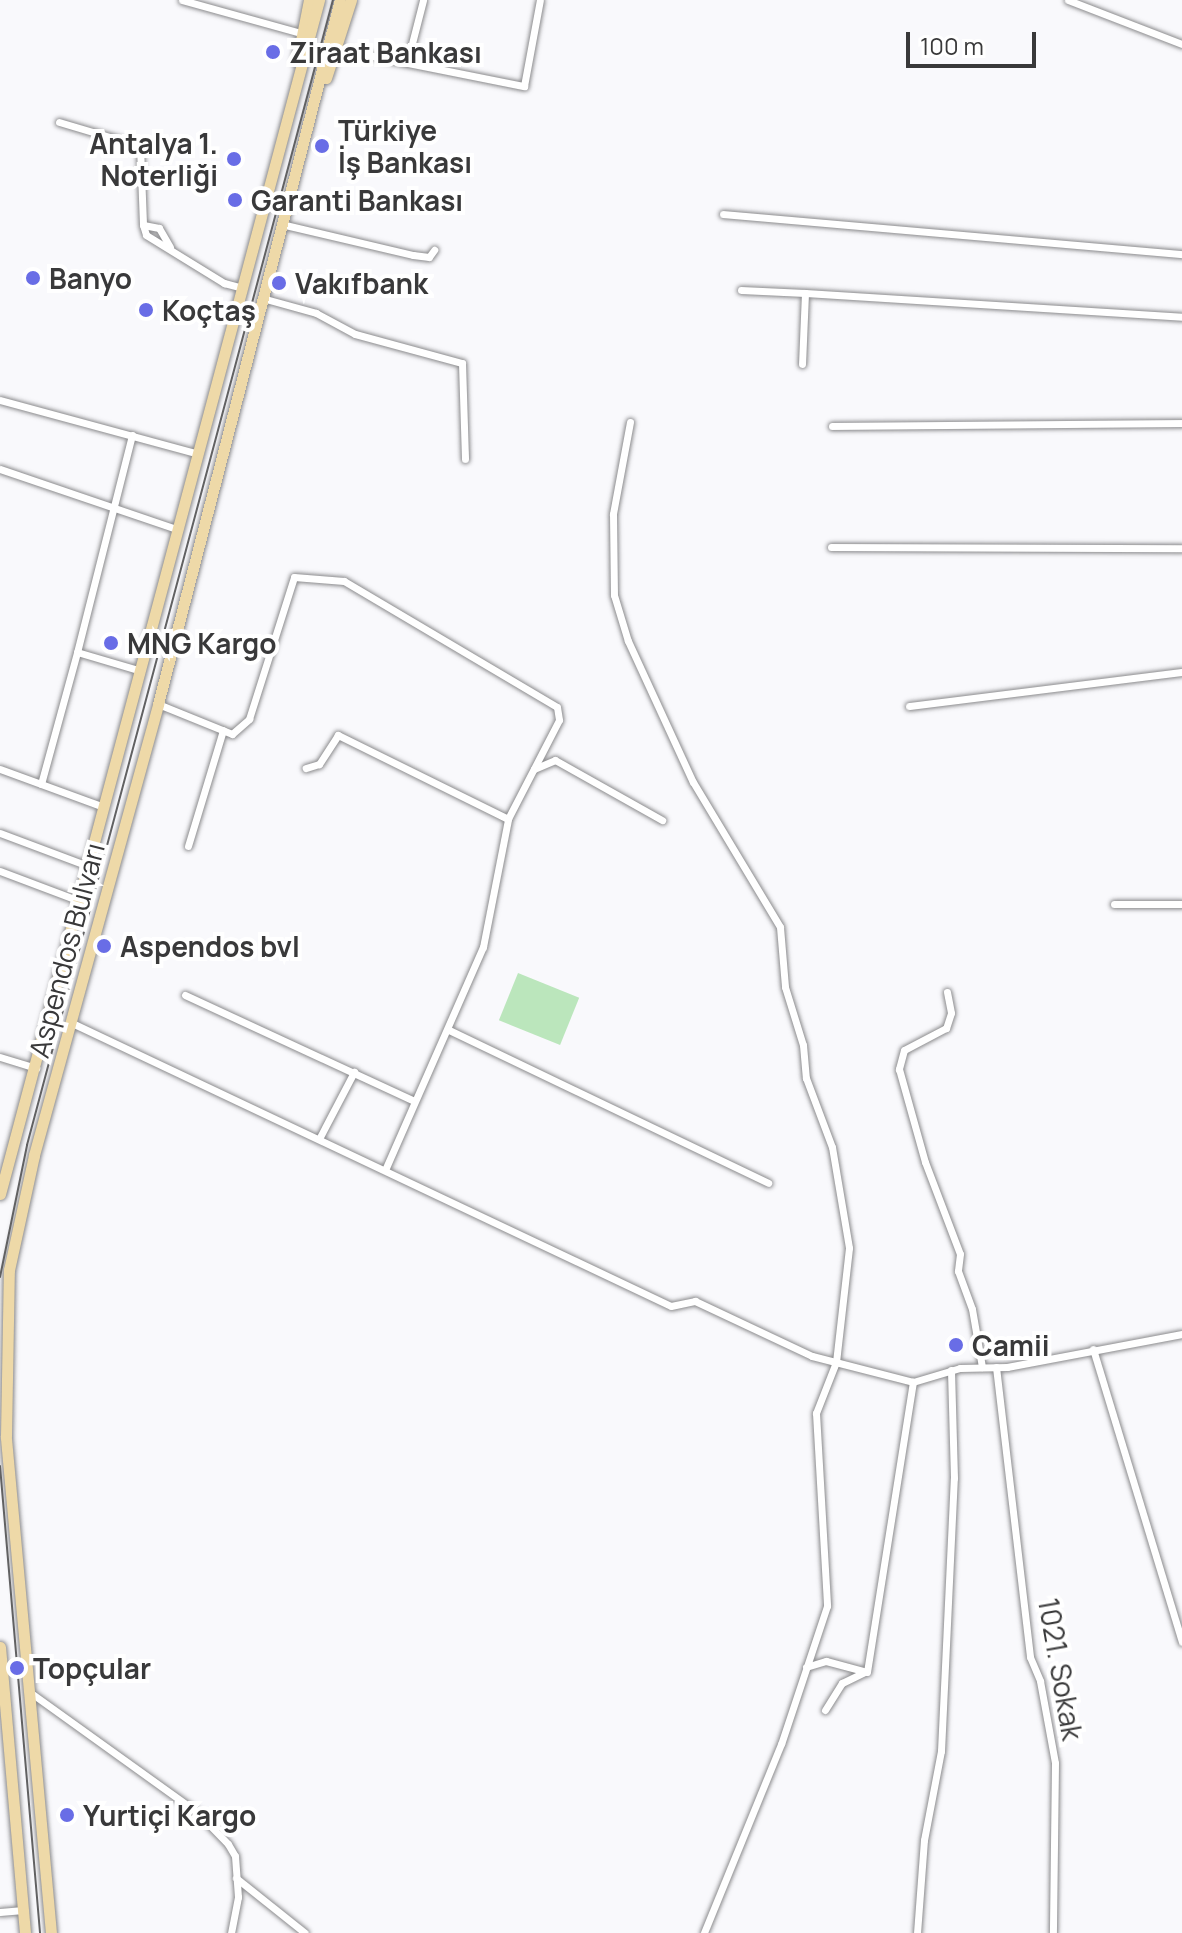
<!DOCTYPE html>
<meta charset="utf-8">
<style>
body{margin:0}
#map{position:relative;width:1182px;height:1933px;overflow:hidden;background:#f9f9fc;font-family:Manrope,sans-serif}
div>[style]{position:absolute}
.green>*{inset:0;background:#bbe6bc;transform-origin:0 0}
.roads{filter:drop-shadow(0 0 2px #8b8b8d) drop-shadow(0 0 2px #8b8b8d)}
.street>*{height:7px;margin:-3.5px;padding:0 3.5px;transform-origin:3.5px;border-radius:3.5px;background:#fff}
.primary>*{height:11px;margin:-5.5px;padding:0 5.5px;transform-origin:5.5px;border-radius:5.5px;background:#eed9a8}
.tram>*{height:2px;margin:-1px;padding:0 1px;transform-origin:1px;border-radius:1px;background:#616162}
.dots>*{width:22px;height:22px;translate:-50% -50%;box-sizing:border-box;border:4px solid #fff;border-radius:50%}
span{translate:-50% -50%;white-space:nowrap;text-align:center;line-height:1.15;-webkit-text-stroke:8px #fff;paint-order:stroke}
.poi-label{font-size:28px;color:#39393a;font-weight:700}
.left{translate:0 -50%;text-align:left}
.right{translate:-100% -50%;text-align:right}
.street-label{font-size:28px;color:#39393a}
.scale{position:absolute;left:906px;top:32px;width:130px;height:36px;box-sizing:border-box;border:4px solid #39393a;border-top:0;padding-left:10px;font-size:24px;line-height:28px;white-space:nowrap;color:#39393a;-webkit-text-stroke:6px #fff;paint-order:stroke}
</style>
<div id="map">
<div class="green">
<div style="left:518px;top:973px;width:66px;height:51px;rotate:22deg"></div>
</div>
<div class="roads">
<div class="street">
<div style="left:182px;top:0;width:123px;rotate:15.5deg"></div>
<div style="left:1068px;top:0;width:122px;rotate:21.1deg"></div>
<div style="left:338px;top:49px;width:190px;rotate:11.3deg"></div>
<div style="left:524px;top:86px;width:87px;rotate:-79.5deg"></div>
<div style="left:407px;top:63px;width:65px;rotate:-75.7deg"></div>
<div style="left:59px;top:122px;width:84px;rotate:16.5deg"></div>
<div style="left:140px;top:146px;width:79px;rotate:87.8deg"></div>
<div style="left:723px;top:214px;width:461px;rotate:5deg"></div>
<div style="left:281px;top:224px;width:136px;rotate:13.2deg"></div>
<div style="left:413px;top:255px;width:16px;rotate:7deg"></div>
<div style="left:429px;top:257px;width:9px;rotate:-54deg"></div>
<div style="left:170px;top:247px;width:22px;rotate:-120deg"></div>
<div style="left:159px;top:228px;width:16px;rotate:-169deg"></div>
<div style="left:143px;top:225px;width:10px;rotate:73deg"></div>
<div style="left:146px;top:235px;width:92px;rotate:31.6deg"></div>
<div style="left:224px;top:283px;width:20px;rotate:15deg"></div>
<div style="left:741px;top:290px;width:64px;rotate:2.7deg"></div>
<div style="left:805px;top:293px;width:71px;rotate:92.4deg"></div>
<div style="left:805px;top:293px;width:378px;rotate:3.6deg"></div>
<div style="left:262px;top:298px;width:56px;rotate:15.5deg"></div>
<div style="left:316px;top:313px;width:44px;rotate:28.3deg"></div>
<div style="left:355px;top:334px;width:111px;rotate:15.2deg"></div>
<div style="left:462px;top:363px;width:96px;rotate:88.2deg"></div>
<div style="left:0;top:400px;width:206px;rotate:15.2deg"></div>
<div style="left:630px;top:422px;width:94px;rotate:100.5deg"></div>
<div style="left:613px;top:514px;width:81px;rotate:89.3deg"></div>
<div style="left:614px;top:595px;width:48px;rotate:73.1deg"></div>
<div style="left:628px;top:641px;width:155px;rotate:65.3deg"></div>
<div style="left:693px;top:782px;width:169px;rotate:59deg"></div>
<div style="left:780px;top:927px;width:60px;rotate:85.2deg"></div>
<div style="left:785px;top:987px;width:61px;rotate:72.8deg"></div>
<div style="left:803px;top:1045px;width:33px;rotate:85deg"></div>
<div style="left:806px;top:1078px;width:74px;rotate:69.4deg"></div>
<div style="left:832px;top:1147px;width:102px;rotate:80.4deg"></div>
<div style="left:849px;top:1248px;width:115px;rotate:96.5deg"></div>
<div style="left:836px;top:1362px;width:55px;rotate:111.4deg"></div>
<div style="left:816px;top:1413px;width:193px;rotate:86.7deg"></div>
<div style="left:827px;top:1606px;width:145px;rotate:108.4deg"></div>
<div style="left:781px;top:1744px;width:204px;rotate:112.2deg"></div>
<div style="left:832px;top:426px;width:350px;rotate:-0.5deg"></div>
<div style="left:132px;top:435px;width:224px;rotate:104.2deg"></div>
<div style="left:77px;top:652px;width:64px;rotate:16.4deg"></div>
<div style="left:0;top:469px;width:189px;rotate:18.8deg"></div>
<div style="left:831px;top:547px;width:351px;rotate:0.2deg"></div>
<div style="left:158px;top:704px;width:80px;rotate:22.1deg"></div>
<div style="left:232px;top:734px;width:23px;rotate:-41deg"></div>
<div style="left:249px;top:719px;width:149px;rotate:-72.4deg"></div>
<div style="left:294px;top:577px;width:50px;rotate:4.6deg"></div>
<div style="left:344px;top:581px;width:247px;rotate:30.6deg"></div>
<div style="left:557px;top:707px;width:13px;rotate:81deg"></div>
<div style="left:559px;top:720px;width:111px;rotate:117.3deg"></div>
<div style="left:508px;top:819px;width:190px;rotate:-153.7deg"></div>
<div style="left:338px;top:735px;width:35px;rotate:123deg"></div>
<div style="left:319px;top:764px;width:14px;rotate:163deg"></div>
<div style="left:909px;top:706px;width:275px;rotate:-7.1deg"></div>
<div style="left:0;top:769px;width:108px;rotate:20.1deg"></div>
<div style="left:534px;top:769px;width:23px;rotate:-23deg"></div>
<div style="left:555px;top:760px;width:123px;rotate:29.3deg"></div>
<div style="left:41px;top:784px;width:137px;rotate:-74.7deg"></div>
<div style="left:0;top:833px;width:94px;rotate:20.6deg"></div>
<div style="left:188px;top:846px;width:121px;rotate:-73.2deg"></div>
<div style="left:0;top:871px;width:85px;rotate:20.6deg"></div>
<div style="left:1114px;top:904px;width:68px"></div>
<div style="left:947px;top:992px;width:21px;rotate:79deg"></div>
<div style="left:951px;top:1013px;width:16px;rotate:108deg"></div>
<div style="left:946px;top:1028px;width:47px;rotate:152.4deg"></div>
<div style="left:904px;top:1050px;width:20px;rotate:105deg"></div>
<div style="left:899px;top:1069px;width:97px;rotate:74.4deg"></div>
<div style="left:925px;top:1162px;width:98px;rotate:69.2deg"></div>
<div style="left:960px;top:1254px;width:17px;rotate:97deg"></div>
<div style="left:958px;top:1271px;width:40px;rotate:69.8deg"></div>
<div style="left:972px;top:1309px;width:59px;rotate:80.2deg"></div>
<div style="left:185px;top:995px;width:252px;rotate:24.8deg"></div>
<div style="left:72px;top:1023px;width:662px;rotate:25.29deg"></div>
<div style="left:671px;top:1306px;width:25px;rotate:-12deg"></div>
<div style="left:695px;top:1301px;width:129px;rotate:25.2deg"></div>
<div style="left:812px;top:1356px;width:104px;rotate:14.4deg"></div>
<div style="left:913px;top:1382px;width:49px;rotate:-16.6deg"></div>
<div style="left:960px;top:1368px;width:47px;rotate:-1.2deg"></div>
<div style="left:1007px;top:1367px;width:178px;rotate:-10.7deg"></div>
<div style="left:449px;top:1030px;width:354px;rotate:25.6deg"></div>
<div style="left:0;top:1057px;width:38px;rotate:17deg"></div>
<div style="left:319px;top:1139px;width:76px;rotate:-62.4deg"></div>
<div style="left:385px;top:1170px;width:244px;rotate:-66.3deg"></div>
<div style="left:483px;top:947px;width:130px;rotate:-78.9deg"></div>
<div style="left:1093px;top:1349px;width:306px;rotate:73.1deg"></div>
<div style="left:996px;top:1367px;width:292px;rotate:83.3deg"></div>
<div style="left:1030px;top:1657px;width:26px;rotate:67deg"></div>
<div style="left:1040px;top:1681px;width:83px;rotate:79.6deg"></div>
<div style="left:1055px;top:1763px;width:170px;rotate:90.7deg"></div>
<div style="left:806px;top:1667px;width:21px;rotate:-17deg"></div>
<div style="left:826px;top:1661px;width:42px;rotate:15deg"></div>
<div style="left:867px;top:1672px;width:294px;rotate:-81deg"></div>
<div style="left:31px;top:1693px;width:206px;rotate:35.7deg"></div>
<div style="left:198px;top:1813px;width:43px;rotate:45.9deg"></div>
<div style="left:228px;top:1844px;width:14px;rotate:60deg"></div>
<div style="left:235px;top:1856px;width:41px;rotate:85.8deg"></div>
<div style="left:238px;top:1897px;width:37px;rotate:101deg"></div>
<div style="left:825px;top:1710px;width:32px;rotate:-58deg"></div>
<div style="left:842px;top:1683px;width:25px;rotate:-26deg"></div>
<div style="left:236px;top:1878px;width:88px;rotate:38.6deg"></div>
<div style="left:0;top:1912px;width:23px;rotate:-5deg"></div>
<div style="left:917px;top:1933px;width:93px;rotate:-85.7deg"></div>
<div style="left:924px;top:1840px;width:91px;rotate:-79.2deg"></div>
<div style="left:941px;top:1751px;width:273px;rotate:-87.3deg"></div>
<div style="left:954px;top:1478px;width:108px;rotate:-91.6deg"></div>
</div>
<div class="primary">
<div style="left:297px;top:61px;width:62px;rotate:-78.9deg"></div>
<div style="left:326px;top:78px;width:82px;rotate:-72.2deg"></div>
<div style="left:0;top:1194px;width:1236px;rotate:-75.04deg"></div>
<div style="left:0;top:1647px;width:287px;rotate:85deg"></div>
<div style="left:51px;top:1933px;width:499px;rotate:-95.2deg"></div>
<div style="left:6px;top:1436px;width:166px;rotate:-89deg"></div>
<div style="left:9px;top:1270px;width:118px;rotate:-77.7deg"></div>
<div style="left:34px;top:1155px;width:468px;rotate:-74.6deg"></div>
<div style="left:158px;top:704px;width:727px;rotate:-75.51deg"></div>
</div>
</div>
<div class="tram">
<div style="left:0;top:1277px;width:135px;rotate:-78.4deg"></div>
<div style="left:27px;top:1145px;width:1185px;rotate:-75.04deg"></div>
<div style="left:0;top:1466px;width:469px;rotate:85.1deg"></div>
</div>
<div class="dots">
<div style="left:273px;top:52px;background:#696de6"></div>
<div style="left:322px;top:146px;background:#696de6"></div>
<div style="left:234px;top:159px;background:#696de6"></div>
<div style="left:235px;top:200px;background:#696de6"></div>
<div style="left:33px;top:278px;background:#696de6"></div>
<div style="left:279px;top:283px;background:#696de6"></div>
<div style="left:146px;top:310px;background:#696de6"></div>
<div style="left:111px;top:643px;background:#696de6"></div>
<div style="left:104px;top:946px;background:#696de6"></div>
<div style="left:956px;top:1345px;background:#696de6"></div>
<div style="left:17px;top:1668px;background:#696de6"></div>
<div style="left:67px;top:1815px;background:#696de6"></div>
</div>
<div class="poi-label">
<span class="left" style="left:289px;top:52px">Ziraat Bankası</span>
<span class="left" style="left:338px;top:146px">Türkiye<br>İş Bankası</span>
<span class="right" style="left:218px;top:159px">Antalya 1.<br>Noterliği</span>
<span class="left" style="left:251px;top:200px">Garanti Bankası</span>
<span class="left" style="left:49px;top:278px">Banyo</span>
<span class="left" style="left:295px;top:283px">Vakıfbank</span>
<span class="left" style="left:162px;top:310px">Koçtaş</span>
<span class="left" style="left:127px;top:643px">MNG Kargo</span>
<span class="left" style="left:120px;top:946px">Aspendos bvl</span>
<span class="left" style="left:972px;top:1345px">Camii</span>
<span class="left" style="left:33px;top:1668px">Topçular</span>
<span class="left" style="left:83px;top:1815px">Yurtiçi Kargo</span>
</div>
<div class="street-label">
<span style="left:66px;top:950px;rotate:-75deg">Aspendos Bulvarı</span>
<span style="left:1061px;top:1669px;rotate:80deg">1021. Sokak</span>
</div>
<div class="scale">100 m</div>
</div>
